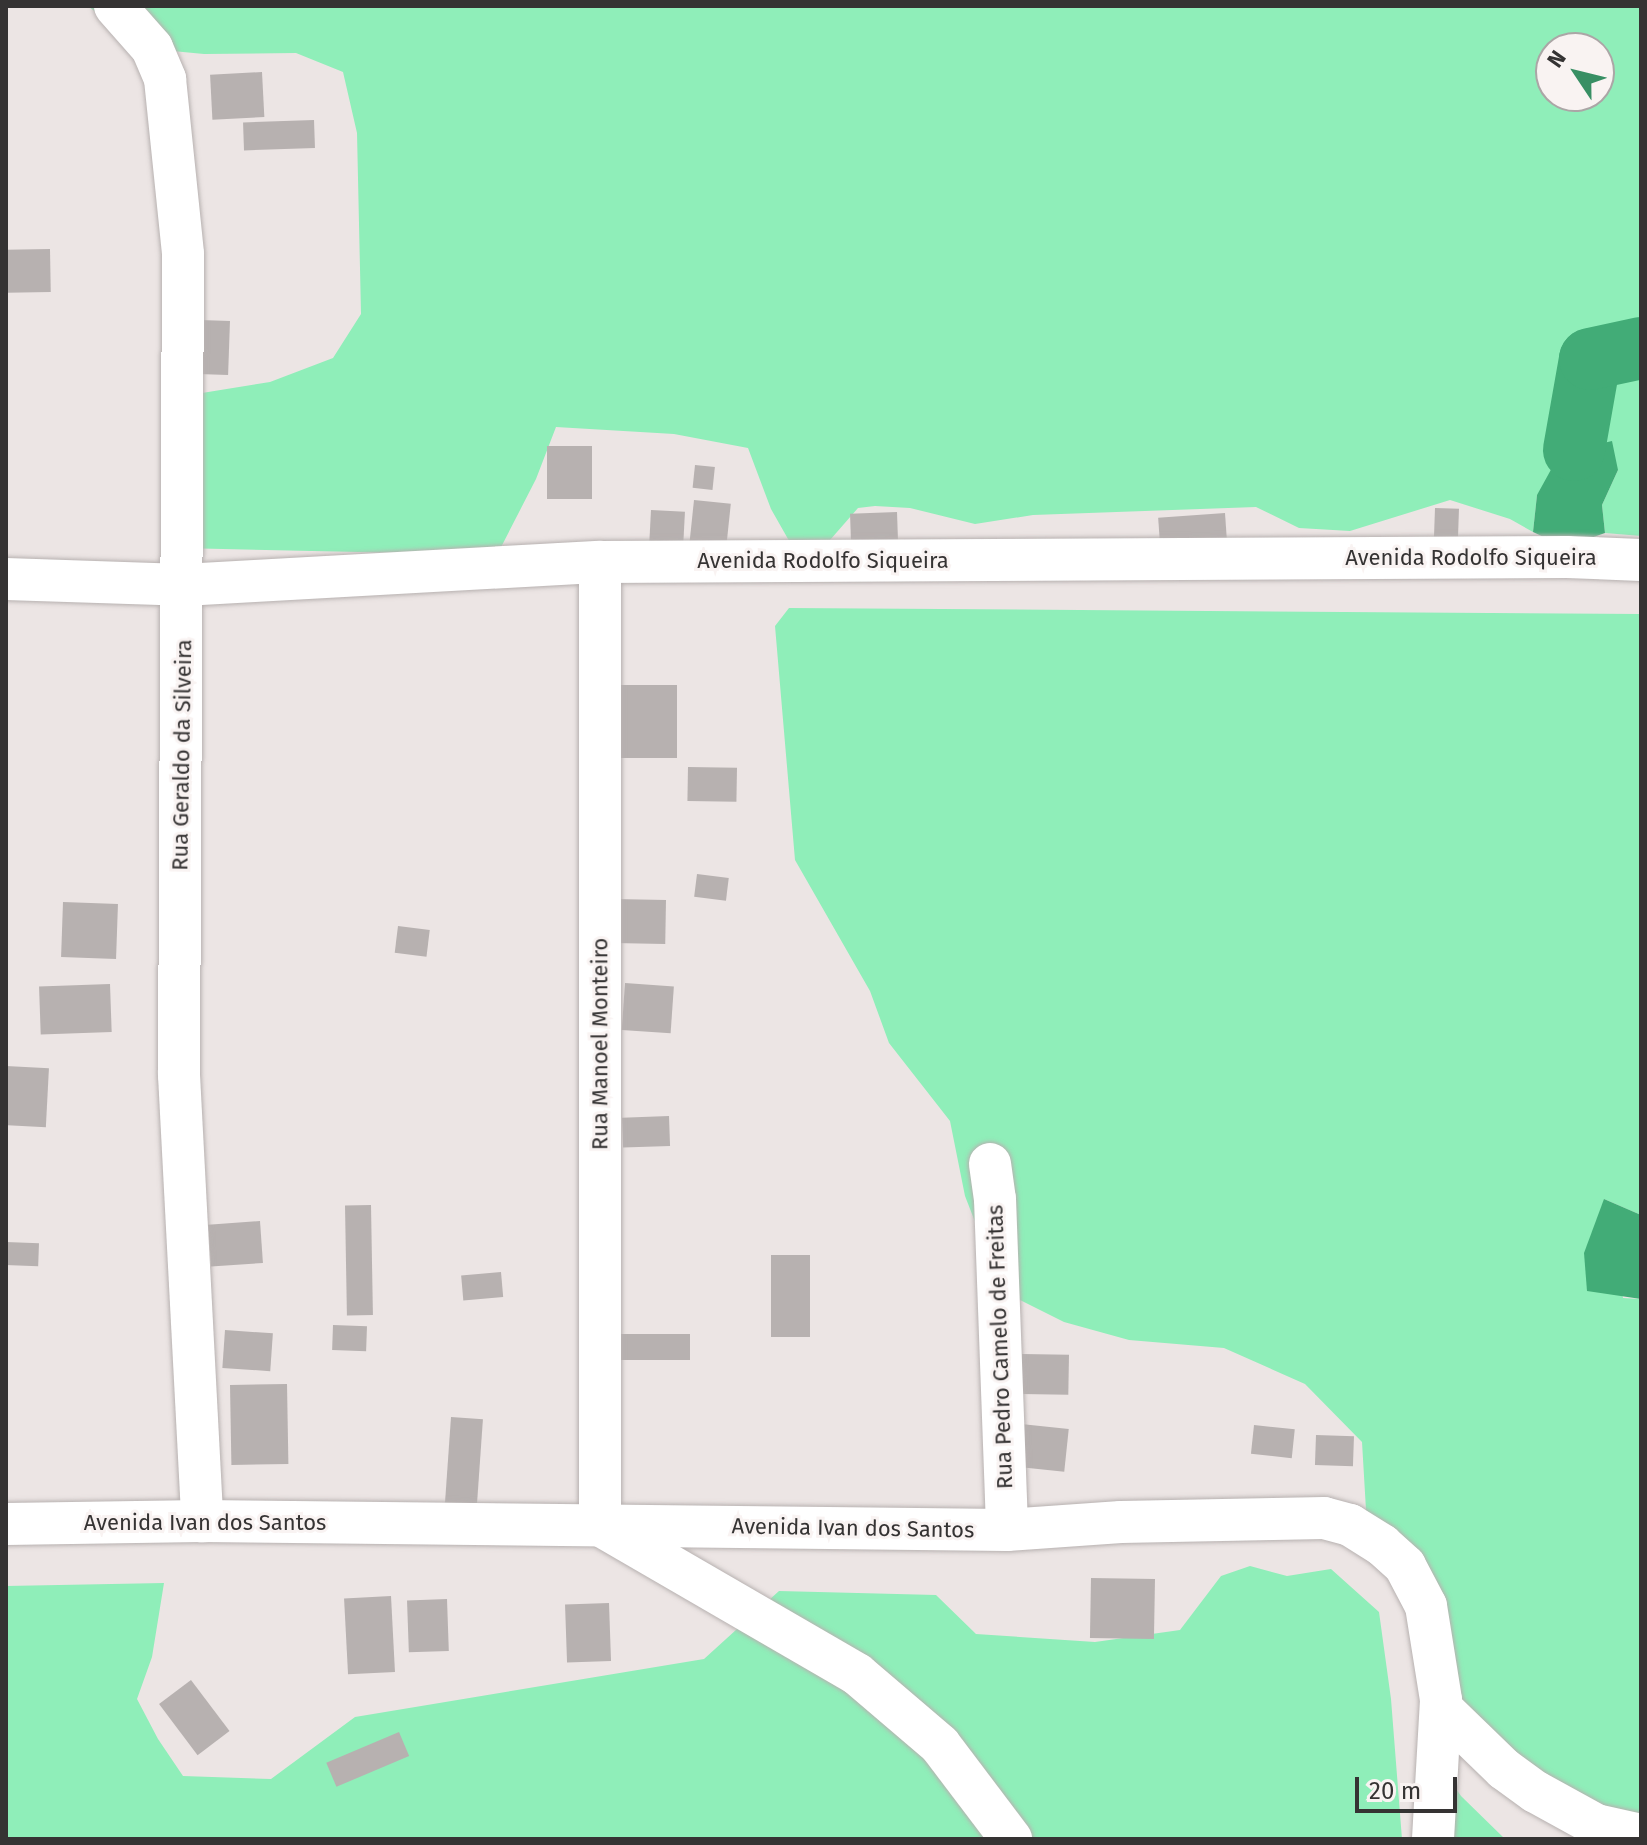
<!DOCTYPE html>
<style>
body{margin:0}
#map{position:relative;width:1647px;height:1845px;overflow:hidden;background:#ece5e4;font-family:"Fira Sans",sans-serif}
div>[style]{position:absolute}
.green>*{inset:0;background:#8feeb9}
.water>*{inset:0;background:#42ac77}
.river>*{height:62px;margin:-31px;padding:0 31px;transform-origin:31px;border-radius:31px;background:#42ac77}
.building>*{inset:0;background:#b7b1b0;transform-origin:0 0}
.roads{filter:drop-shadow(0 0 2px #b7b1b0) drop-shadow(0 0 2px #b7b1b0)}
.minor>*{height:42px;margin:-21px;padding:0 21px;transform-origin:21px;border-radius:21px;background:#fff}
span{translate:-50% -50%;white-space:nowrap;text-align:center;line-height:1.15;-webkit-text-stroke:6px #f9f3f2;paint-order:stroke}
.street-label{font-size:22px;color:#353333}
.frame{position:absolute;inset:0;border:8px solid #353333;pointer-events:none}
.north{position:absolute;left:1535px;top:32px;width:80px;height:80px;box-sizing:border-box;background:#f9f3f2;border:2px solid #aba6a6;border-radius:50%;rotate:305deg;font-size:22px;font-weight:700;line-height:32px;text-align:center;color:#353333}
.north::after{content:'';display:block;margin:auto;width:28px;height:36px;background:#388f64;clip-path:polygon(50% 0,100% 100%,50% 72%,0 100%)}
.scale{position:absolute;left:1355px;top:1777px;width:102px;height:36px;box-sizing:border-box;border:4px solid #353333;border-top:0;padding-left:10px;font-size:24px;line-height:28px;white-space:nowrap;color:#353333;-webkit-text-stroke:6px #f9f3f2;paint-order:stroke}
</style>
<div id="map">
<div class="green">
<div style="clip-path:polygon(evenodd,88px 6px,1641px 6px,1641px 536px,1605px 533px,1602px 505px,1618px 470px,1537px 495px,1533px 532px,1510px 519px,1450px 500px,1350px 531px,1299px 528px,1256px 507px,1033px 515px,975px 524px,910px 508px,875px 506px,858px 508px,830px 540px,792px 546px,771px 509px,748px 448px,674px 434px,556px 427px,536px 479px,497px 555px,179px 548px,202px 393px,270px 382px,333px 358px,361px 314px,357px 133px,343px 72px,296px 53px,204px 54px,141px 48px,88px 6px,1551px 48px,1599px 48px,1599px 96px,1551px 96px,1551px 48px)"></div>
<div style="clip-path:polygon(789px 608px,1641px 614px,1641px 1215px,1604px 1199px,1623px 1298px,1641px 1299px,1641px 1821px,1571px 1822px,1445px 1681px,1367px 1527px,1362px 1442px,1305px 1384px,1224px 1348px,1129px 1340px,1064px 1322px,1002px 1291px,965px 1196px,950px 1121px,889px 1043px,870px 991px,795px 860px,775px 626px)"></div>
<div style="clip-path:polygon(1250px 1566px,1287px 1576px,1331px 1569px,1379px 1612px,1391px 1699px,1402px 1839px,6px 1839px,6px 1586px,164px 1583px,152px 1657px,137px 1699px,158px 1739px,183px 1776px,271px 1779px,355px 1717px,704px 1659px,779px 1591px,936px 1595px,976px 1634px,1095px 1642px,1180px 1630px,1221px 1576px)"></div>
<div style="clip-path:polygon(1435px 1759px,1461px 1796px,1505px 1839px,1438px 1839px)"></div>
</div>
<div class="water">
<div style="clip-path:polygon(1612px 441px,1618px 470px,1602px 505px,1605px 533px,1565px 547px,1533px 532px,1537px 495px,1553px 466px,1574px 450px)"></div>
<div style="clip-path:polygon(1604px 1199px,1641px 1215px,1641px 1299px,1587px 1291px,1584px 1253px)"></div>
</div>
<div class="river">
<div style="left:1574px;top:450px;width:92px;rotate:-80deg"></div>
<div style="left:1590px;top:359px;width:52px;rotate:-12.2deg"></div>
</div>
<div class="building">
<div style="left:262px;top:72px;width:45px;height:52px;rotate:87deg"></div>
<div style="left:314px;top:120px;width:28px;height:71px;rotate:88deg"></div>
<div style="left:50px;top:249px;width:43px;height:44px;rotate:89deg"></div>
<div style="left:200px;top:320px;width:30px;height:54px;rotate:2deg"></div>
<div style="left:547px;top:446px;width:45px;height:53px"></div>
<div style="left:695px;top:465px;width:20px;height:23px;rotate:6deg"></div>
<div style="left:694px;top:500px;width:37px;height:49px;rotate:6deg"></div>
<div style="left:1435px;top:508px;width:24px;height:37px;rotate:2deg"></div>
<div style="left:651px;top:510px;width:34px;height:44px;rotate:3deg"></div>
<div style="left:897px;top:512px;width:31px;height:47px;rotate:88deg"></div>
<div style="left:1225px;top:513px;width:27px;height:67px;rotate:86deg"></div>
<div style="left:677px;top:685px;width:73px;height:58px;rotate:90deg"></div>
<div style="left:688px;top:767px;width:49px;height:34px;rotate:1deg"></div>
<div style="left:697px;top:874px;width:32px;height:23px;rotate:7deg"></div>
<div style="left:614px;top:899px;width:52px;height:44px;rotate:1deg"></div>
<div style="left:63px;top:902px;width:55px;height:55px;rotate:2deg"></div>
<div style="left:398px;top:926px;width:32px;height:27px;rotate:7deg"></div>
<div style="left:625px;top:983px;width:49px;height:47px;rotate:4deg"></div>
<div style="left:110px;top:984px;width:48px;height:71px;rotate:88deg"></div>
<div style="left:6px;top:1066px;width:43px;height:59px;rotate:3deg"></div>
<div style="left:669px;top:1116px;width:30px;height:47px;rotate:88deg"></div>
<div style="left:371px;top:1205px;width:110px;height:26px;rotate:89deg"></div>
<div style="left:260px;top:1221px;width:42px;height:52px;rotate:86deg"></div>
<div style="left:6px;top:1242px;width:33px;height:23px;rotate:2deg"></div>
<div style="left:771px;top:1255px;width:39px;height:82px"></div>
<div style="left:501px;top:1272px;width:25px;height:40px;rotate:85deg"></div>
<div style="left:333px;top:1325px;width:34px;height:25px;rotate:2deg"></div>
<div style="left:225px;top:1330px;width:48px;height:38px;rotate:4deg"></div>
<div style="left:613px;top:1334px;width:77px;height:26px"></div>
<div style="left:1022px;top:1354px;width:47px;height:40px;rotate:1deg"></div>
<div style="left:287px;top:1384px;width:80px;height:57px;rotate:89deg"></div>
<div style="left:451px;top:1417px;width:32px;height:93px;rotate:4deg"></div>
<div style="left:1021px;top:1424px;width:48px;height:43px;rotate:6deg"></div>
<div style="left:1254px;top:1425px;width:41px;height:29px;rotate:6deg"></div>
<div style="left:1316px;top:1435px;width:38px;height:30px;rotate:2deg"></div>
<div style="left:1091px;top:1578px;width:64px;height:60px;rotate:1deg"></div>
<div style="left:391px;top:1596px;width:76px;height:47px;rotate:87deg"></div>
<div style="left:447px;top:1599px;width:52px;height:40px;rotate:88deg"></div>
<div style="left:609px;top:1603px;width:58px;height:44px;rotate:88deg"></div>
<div style="left:191px;top:1680px;width:64px;height:40px;rotate:53deg"></div>
<div style="left:399px;top:1732px;width:26px;height:79px;rotate:67deg"></div>
</div>
<div class="roads">
<div class="minor">
<div style="left:115px;top:6px;width:56px;rotate:48.6deg"></div>
<div style="left:152px;top:48px;width:34px;rotate:67deg"></div>
<div style="left:165px;top:79px;width:176px;rotate:84.1deg"></div>
<div style="left:183px;top:254px;width:821px;rotate:90.28deg"></div>
<div style="left:179px;top:1075px;width:447px;rotate:87deg"></div>
<div style="left:600px;top:562px;width:963px;rotate:90deg"></div>
<div style="left:600px;top:1525px;width:297px;rotate:30.1deg"></div>
<div style="left:857px;top:1674px;width:109px;rotate:40.5deg"></div>
<div style="left:940px;top:1745px;width:118px;rotate:52.9deg"></div>
<div style="left:6px;top:579px;width:177px;rotate:1.9deg"></div>
<div style="left:183px;top:585px;width:418px;rotate:-3.2deg"></div>
<div style="left:600px;top:562px;width:967px;rotate:-0.3deg"></div>
<div style="left:1567px;top:557px;width:74px;rotate:2.3deg"></div>
<div style="left:990px;top:1164px;width:35px;rotate:82deg"></div>
<div style="left:995px;top:1199px;width:331px;rotate:87.9deg"></div>
<div style="left:6px;top:1524px;width:196px;rotate:-0.9deg"></div>
<div style="left:202px;top:1521px;width:805px;rotate:0.64deg"></div>
<div style="left:1007px;top:1530px;width:114px;rotate:-4deg"></div>
<div style="left:1121px;top:1522px;width:203px;rotate:-1.1deg"></div>
<div style="left:1324px;top:1518px;width:27px;rotate:15deg"></div>
<div style="left:1350px;top:1525px;width:38px;rotate:32deg"></div>
<div style="left:1382px;top:1545px;width:31px;rotate:42deg"></div>
<div style="left:1405px;top:1566px;width:45px;rotate:62.3deg"></div>
<div style="left:1426px;top:1606px;width:95px;rotate:80.9deg"></div>
<div style="left:1441px;top:1700px;width:139px;rotate:93.3deg"></div>
<div style="left:1441px;top:1708px;width:88px;rotate:44.1deg"></div>
<div style="left:1504px;top:1769px;width:39px;rotate:36deg"></div>
<div style="left:1536px;top:1792px;width:68px;rotate:28.8deg"></div>
<div style="left:1596px;top:1825px;width:46px;rotate:12.5deg"></div>
</div>
</div>
<div class="street-label">
<span style="left:1471px;top:558px">Avenida Rodolfo Siqueira</span>
<span style="left:823px;top:561px">Avenida Rodolfo Siqueira</span>
<span style="left:182px;top:755px;rotate:-89deg">Rua Geraldo da Silveira</span>
<span style="left:600px;top:1044px;rotate:-90deg">Rua Manoel Monteiro</span>
<span style="left:1000px;top:1347px;rotate:-92deg">Rua Pedro Camelo de Freitas</span>
<span style="left:205px;top:1523px">Avenida Ivan dos Santos</span>
<span style="left:853px;top:1528px;rotate:1deg">Avenida Ivan dos Santos</span>
</div>
<div class="frame"></div>
<div class="north">N</div>
<div class="scale">20 m</div>
</div>
